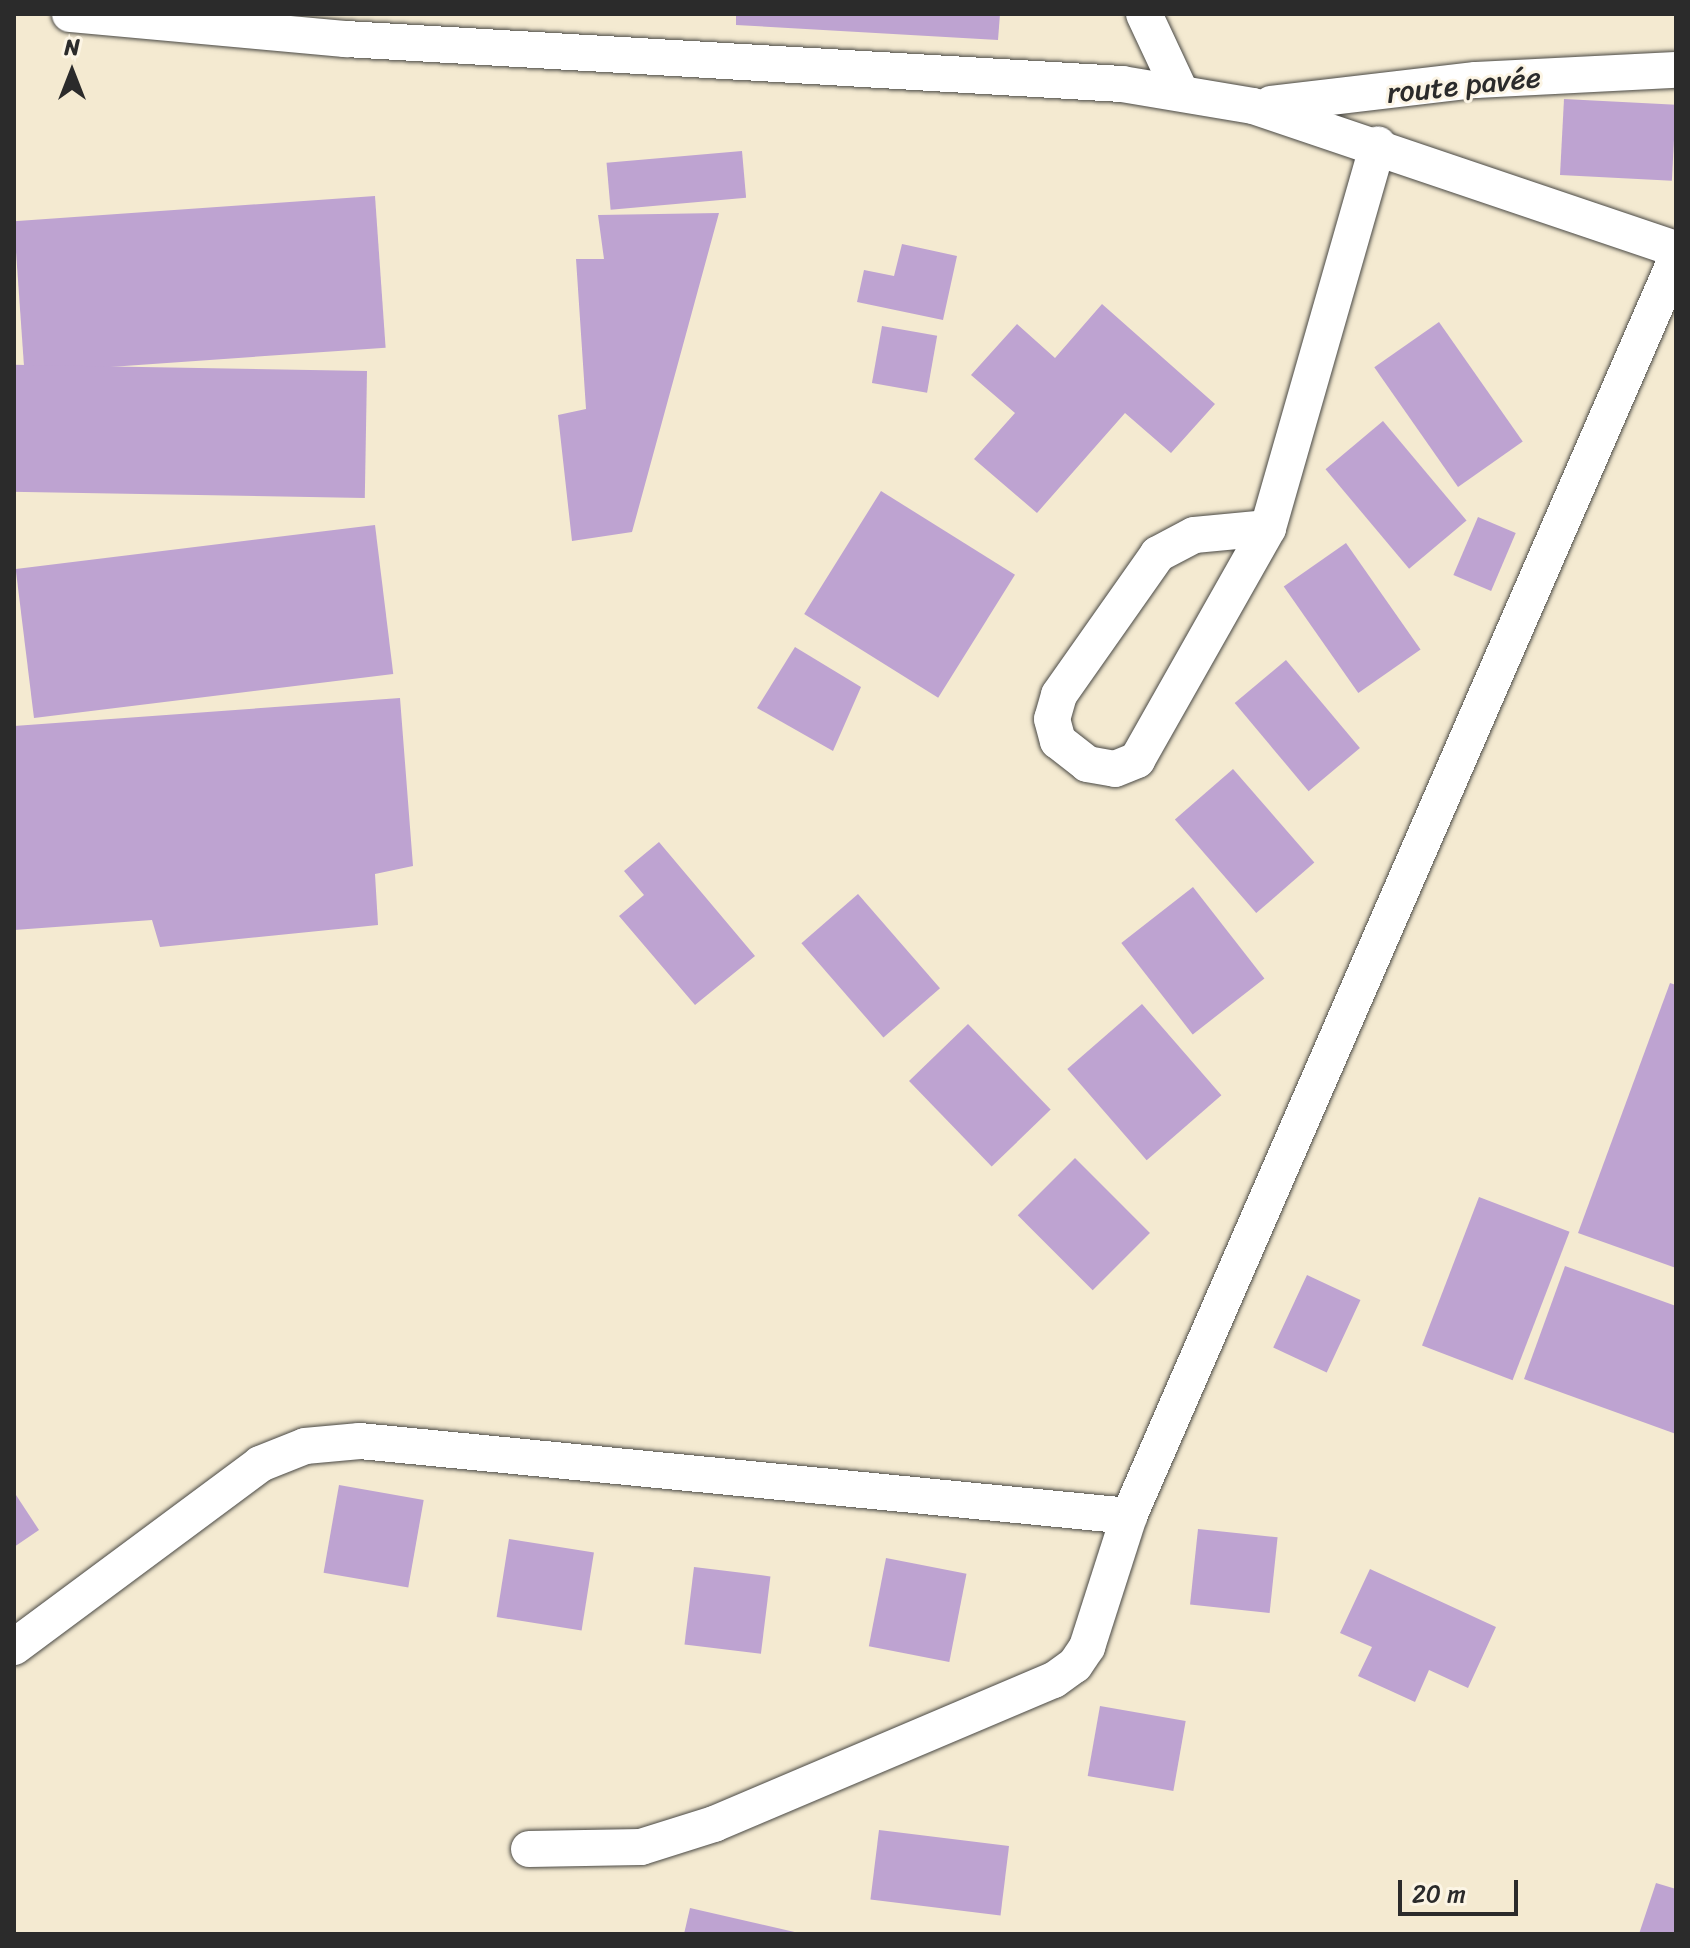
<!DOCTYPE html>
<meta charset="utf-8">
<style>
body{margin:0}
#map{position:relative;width:1690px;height:1948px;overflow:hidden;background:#f4ead1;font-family:Sriracha,sans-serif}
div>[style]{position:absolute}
.building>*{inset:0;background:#bea3d1;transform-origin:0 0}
.roads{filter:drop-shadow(0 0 2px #494844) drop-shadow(0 0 2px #494844)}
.minor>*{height:36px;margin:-18px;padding:0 18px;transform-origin:18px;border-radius:18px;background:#fff}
span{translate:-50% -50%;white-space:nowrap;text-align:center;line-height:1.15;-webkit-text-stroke:6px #fcf5e5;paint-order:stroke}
.street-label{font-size:30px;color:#2b2b2b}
.frame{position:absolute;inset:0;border:16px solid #2b2b2b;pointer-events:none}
.north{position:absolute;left:32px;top:32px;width:80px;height:80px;-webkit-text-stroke:6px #fcf5e5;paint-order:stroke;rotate:0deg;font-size:22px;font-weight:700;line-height:32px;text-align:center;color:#2b2b2b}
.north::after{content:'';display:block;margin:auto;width:28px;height:36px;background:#2b2b2b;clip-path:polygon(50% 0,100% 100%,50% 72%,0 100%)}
.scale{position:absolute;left:1398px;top:1880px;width:120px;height:36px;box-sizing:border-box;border:4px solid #2b2b2b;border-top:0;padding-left:10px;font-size:24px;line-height:28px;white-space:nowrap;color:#2b2b2b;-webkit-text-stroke:6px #fcf5e5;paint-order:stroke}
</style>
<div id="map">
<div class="building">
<div style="clip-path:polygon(736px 14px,1000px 14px,998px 40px,736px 25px)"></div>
<div style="left:1564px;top:99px;width:112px;height:76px;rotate:3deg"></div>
<div style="left:742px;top:151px;width:47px;height:136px;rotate:85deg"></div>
<div style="left:375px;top:196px;width:152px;height:362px;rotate:86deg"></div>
<div style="clip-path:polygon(719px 213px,632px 532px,572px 541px,558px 415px,586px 409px,576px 259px,604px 259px,598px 215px)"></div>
<div style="clip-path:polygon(902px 244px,957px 256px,943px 320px,857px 302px,864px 270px,894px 276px)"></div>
<div style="clip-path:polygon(1102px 304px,1215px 404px,1171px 453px,1125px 413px,1037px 513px,974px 459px,1015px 413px,971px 375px,1017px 324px,1055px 358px)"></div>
<div style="left:1439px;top:322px;width:146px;height:79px;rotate:55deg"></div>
<div style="left:882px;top:326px;width:56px;height:58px;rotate:10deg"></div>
<div style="left:367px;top:371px;width:127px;height:354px;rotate:91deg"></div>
<div style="left:1383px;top:421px;width:130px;height:75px;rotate:50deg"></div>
<div style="left:881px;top:491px;width:158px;height:145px;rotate:32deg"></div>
<div style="left:1478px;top:517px;width:41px;height:63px;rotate:23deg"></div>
<div style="left:375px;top:525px;width:150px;height:362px;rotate:83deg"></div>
<div style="left:1346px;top:543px;width:130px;height:76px;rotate:55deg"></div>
<div style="clip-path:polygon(795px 647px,861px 687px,833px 751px,757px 708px)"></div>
<div style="left:1286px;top:660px;width:115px;height:67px;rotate:50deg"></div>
<div style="clip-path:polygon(400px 698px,413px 866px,375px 874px,378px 925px,160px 947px,152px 920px,14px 930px,14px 726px)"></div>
<div style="left:1233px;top:769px;width:124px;height:77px;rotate:49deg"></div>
<div style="clip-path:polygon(659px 842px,755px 956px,695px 1005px,619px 916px,644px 895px,624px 871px)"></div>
<div style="left:1193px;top:887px;width:116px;height:91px;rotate:52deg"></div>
<div style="left:858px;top:894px;width:125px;height:75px;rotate:49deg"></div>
<div style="clip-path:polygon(1670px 983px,1676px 985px,1676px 1268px,1578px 1233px)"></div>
<div style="left:1142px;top:1004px;width:121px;height:99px;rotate:49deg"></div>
<div style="left:968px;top:1024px;width:119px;height:82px;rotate:46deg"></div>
<div style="left:1075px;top:1158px;width:106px;height:81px;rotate:45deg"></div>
<div style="left:1479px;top:1197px;width:97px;height:159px;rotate:21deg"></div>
<div style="clip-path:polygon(1565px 1266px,1676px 1306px,1676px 1434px,1524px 1379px)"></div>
<div style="left:1307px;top:1275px;width:59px;height:80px;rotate:25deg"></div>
<div style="left:339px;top:1485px;width:86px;height:89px;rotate:10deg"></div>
<div style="clip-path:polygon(14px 1492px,39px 1530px,14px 1547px)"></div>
<div style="left:1198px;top:1529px;width:80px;height:76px;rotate:6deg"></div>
<div style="left:509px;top:1539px;width:86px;height:79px;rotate:9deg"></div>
<div style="left:886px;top:1558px;width:82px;height:90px;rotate:11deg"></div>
<div style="left:694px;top:1567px;width:77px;height:78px;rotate:7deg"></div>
<div style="clip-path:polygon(1370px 1569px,1496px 1627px,1468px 1688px,1429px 1670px,1415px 1702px,1358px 1676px,1372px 1647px,1340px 1633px)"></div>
<div style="left:1100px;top:1706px;width:87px;height:71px;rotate:10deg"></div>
<div style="left:879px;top:1830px;width:131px;height:70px;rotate:7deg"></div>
<div style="clip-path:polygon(1656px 1883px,1676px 1889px,1676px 1934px,1639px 1934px)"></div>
<div style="clip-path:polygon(690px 1908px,799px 1933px,799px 1934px,684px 1934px)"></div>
</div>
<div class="roads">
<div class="minor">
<div style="left:70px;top:14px;width:277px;rotate:5.2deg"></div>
<div style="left:346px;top:39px;width:777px;rotate:3.32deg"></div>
<div style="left:1122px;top:84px;width:133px;rotate:9.5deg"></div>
<div style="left:1253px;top:106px;width:447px;rotate:18.7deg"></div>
<div style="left:1144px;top:14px;width:87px;rotate:64.9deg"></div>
<div style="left:1271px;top:104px;width:206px;rotate:-6.7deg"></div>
<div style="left:1476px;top:80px;width:200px;rotate:-2.9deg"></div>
<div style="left:1268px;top:528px;width:74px;rotate:174.6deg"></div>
<div style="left:1194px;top:535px;width:41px;rotate:152.2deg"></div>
<div style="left:1158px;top:554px;width:172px;rotate:125.1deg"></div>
<div style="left:1059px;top:695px;width:25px;rotate:106deg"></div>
<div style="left:1052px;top:719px;width:23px;rotate:75deg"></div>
<div style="left:1058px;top:741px;width:37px;rotate:38deg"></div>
<div style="left:1087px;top:764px;width:28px;rotate:10deg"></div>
<div style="left:1115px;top:769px;width:24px;rotate:-22deg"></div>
<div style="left:1137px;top:760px;width:266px;rotate:-60.5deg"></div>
<div style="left:1268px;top:528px;width:399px;rotate:-74deg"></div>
<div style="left:14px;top:1647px;width:307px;rotate:-36.6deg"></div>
<div style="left:260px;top:1464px;width:48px;rotate:-21.8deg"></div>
<div style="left:305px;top:1446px;width:55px;rotate:-5.2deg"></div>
<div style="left:360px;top:1441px;width:773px;rotate:5.57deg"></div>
<div style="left:529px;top:1849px;width:112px;rotate:-1deg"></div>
<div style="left:641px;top:1847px;width:77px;rotate:-17.5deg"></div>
<div style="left:714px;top:1824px;width:369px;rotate:-23deg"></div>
<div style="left:1054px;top:1680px;width:26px;rotate:-36deg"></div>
<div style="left:1075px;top:1665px;width:22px;rotate:-56deg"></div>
<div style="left:1087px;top:1647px;width:138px;rotate:-72.2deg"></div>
<div style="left:1129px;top:1516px;width:1371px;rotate:-66.48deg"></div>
</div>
</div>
<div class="street-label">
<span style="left:1464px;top:85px;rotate:-6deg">route pavée</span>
</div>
<div class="frame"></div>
<div class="north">N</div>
<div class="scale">20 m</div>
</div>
